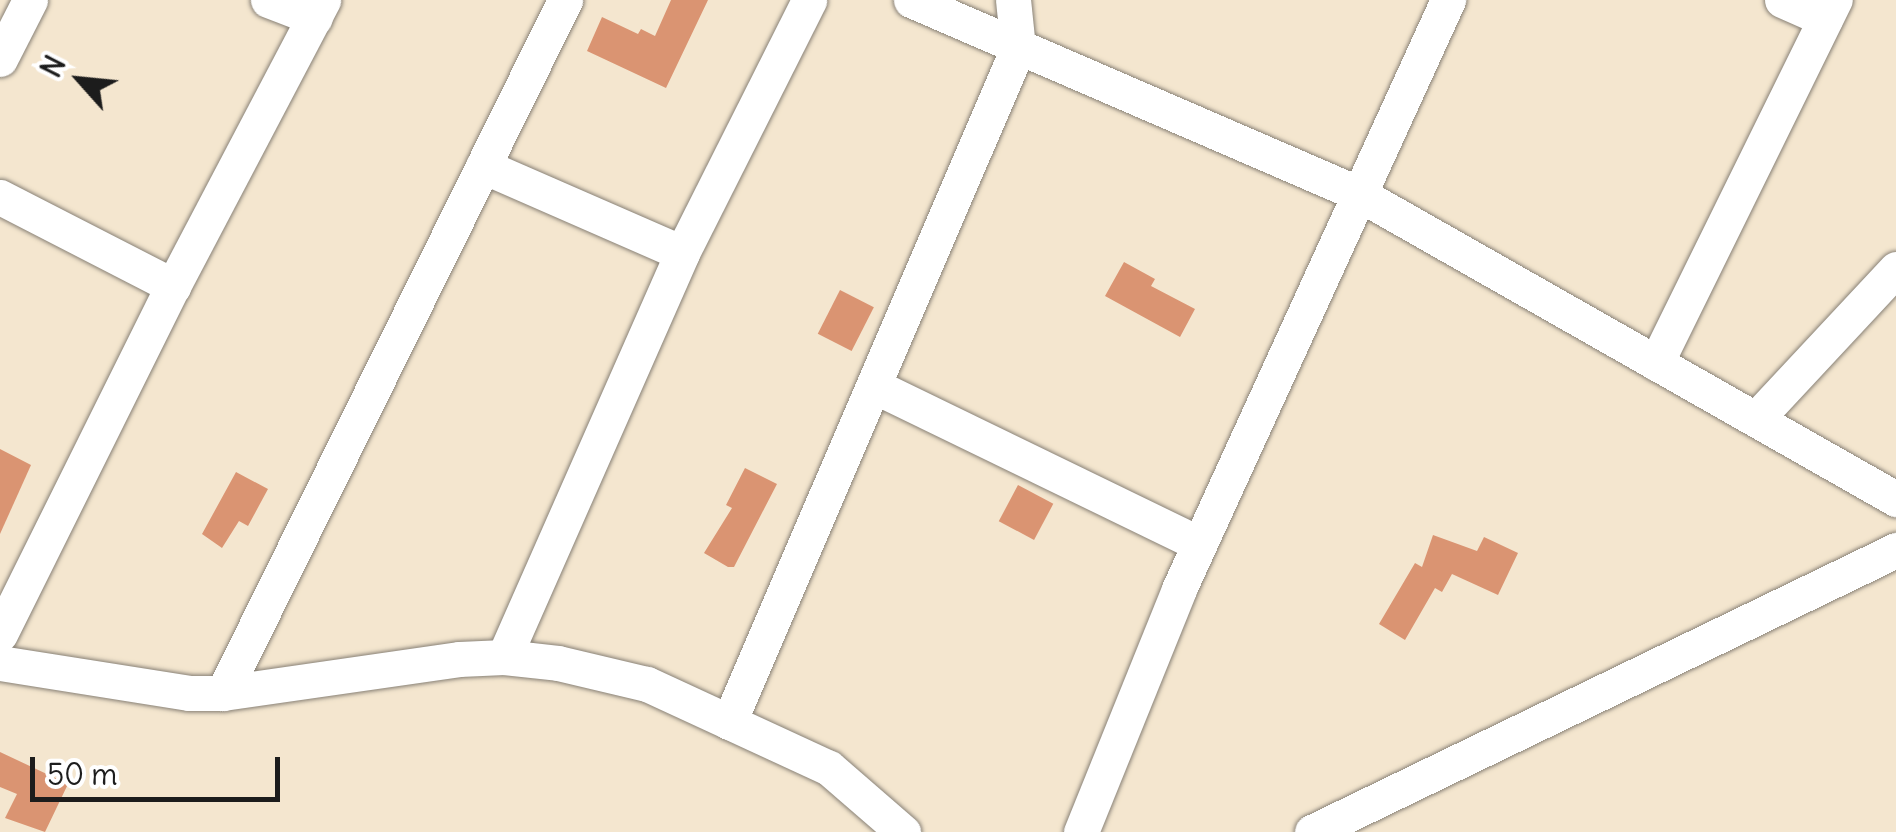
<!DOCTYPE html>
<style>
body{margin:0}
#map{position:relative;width:1896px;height:832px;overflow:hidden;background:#f4e6cf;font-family:Delius,sans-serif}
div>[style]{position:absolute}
.building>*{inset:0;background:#da9472;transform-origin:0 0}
.roads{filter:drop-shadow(0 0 2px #888176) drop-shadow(0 0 2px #888176)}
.street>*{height:35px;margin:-17.5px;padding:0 17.5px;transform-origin:17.5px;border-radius:17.5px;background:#fff}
span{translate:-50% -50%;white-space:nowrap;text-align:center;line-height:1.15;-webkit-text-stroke:8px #fff;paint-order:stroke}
.north{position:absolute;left:30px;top:30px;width:100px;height:100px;-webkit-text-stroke:8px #fff;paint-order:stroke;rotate:297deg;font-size:28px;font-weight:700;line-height:40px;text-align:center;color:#1c1c1c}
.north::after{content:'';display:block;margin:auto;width:35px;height:45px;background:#1c1c1c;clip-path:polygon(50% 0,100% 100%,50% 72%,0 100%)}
.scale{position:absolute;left:30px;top:757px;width:250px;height:45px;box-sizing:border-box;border:5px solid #1c1c1c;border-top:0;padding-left:12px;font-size:30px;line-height:35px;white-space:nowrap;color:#1c1c1c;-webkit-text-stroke:8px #fff;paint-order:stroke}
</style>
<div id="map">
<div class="building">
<div style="clip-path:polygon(671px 0,708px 0,666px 88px,587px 51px,602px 17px,638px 34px,641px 29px,655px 36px)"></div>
<div style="clip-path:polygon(1124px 262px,1155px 279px,1151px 286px,1195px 309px,1180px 337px,1105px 296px)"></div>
<div style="left:840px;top:290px;width:38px;height:49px;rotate:27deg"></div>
<div style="clip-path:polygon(0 449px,31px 465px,0 534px)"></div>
<div style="clip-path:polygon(745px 468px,777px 484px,734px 567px,728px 567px,704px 553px,732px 508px,726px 505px)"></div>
<div style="clip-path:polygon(236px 472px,268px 489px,248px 526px,239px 521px,222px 548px,202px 534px)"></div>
<div style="left:1018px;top:485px;width:40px;height:41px;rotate:28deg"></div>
<div style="clip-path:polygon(1433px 535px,1477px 551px,1484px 537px,1518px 553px,1498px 595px,1452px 574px,1442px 592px,1435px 588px,1405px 640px,1379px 624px,1415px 563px,1422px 567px)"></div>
<div style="clip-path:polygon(0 752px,68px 784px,45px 832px,5px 818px,17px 794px,0 787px)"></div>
</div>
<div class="roads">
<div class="street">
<div style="left:268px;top:0;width:50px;rotate:21deg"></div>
<div style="left:911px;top:0;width:488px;rotate:23.4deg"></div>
<div style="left:1359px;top:194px;width:618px;rotate:29.6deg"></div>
<div style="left:1782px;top:0;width:47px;rotate:23.8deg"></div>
<div style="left:0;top:59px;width:66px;rotate:-63deg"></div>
<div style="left:483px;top:166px;width:217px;rotate:23.6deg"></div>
<div style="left:0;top:197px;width:195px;rotate:27.2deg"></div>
<div style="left:1656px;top:363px;width:405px;rotate:-63.8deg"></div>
<div style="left:874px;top:386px;width:361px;rotate:25.9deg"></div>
<div style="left:1756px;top:419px;width:205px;rotate:-47deg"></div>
<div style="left:0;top:634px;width:389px;rotate:-63.6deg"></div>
<div style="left:173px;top:286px;width:323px;rotate:-62.3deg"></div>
<div style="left:504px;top:657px;width:441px;rotate:-66.2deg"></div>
<div style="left:682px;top:253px;width:283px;rotate:-63.3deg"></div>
<div style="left:0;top:663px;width:191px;rotate:9deg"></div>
<div style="left:189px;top:693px;width:34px"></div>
<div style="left:223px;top:693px;width:238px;rotate:-8.2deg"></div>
<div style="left:459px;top:659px;width:45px;rotate:-2.5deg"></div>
<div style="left:504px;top:657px;width:54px;rotate:6.3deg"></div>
<div style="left:558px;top:663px;width:91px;rotate:13.3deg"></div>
<div style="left:647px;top:684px;width:200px;rotate:24.8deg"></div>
<div style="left:829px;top:768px;width:98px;rotate:40.9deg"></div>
<div style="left:223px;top:693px;width:773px;rotate:-63.73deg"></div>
<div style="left:729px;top:722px;width:733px;rotate:-66.79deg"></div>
<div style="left:1018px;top:48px;width:48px;rotate:-95.9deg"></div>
<div style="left:1081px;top:832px;width:262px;rotate:-68deg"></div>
<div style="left:1179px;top:589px;width:648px;rotate:-65.45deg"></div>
<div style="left:1312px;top:832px;width:649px;rotate:-25.77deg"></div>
</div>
</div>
<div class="north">N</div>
<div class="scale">50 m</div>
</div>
